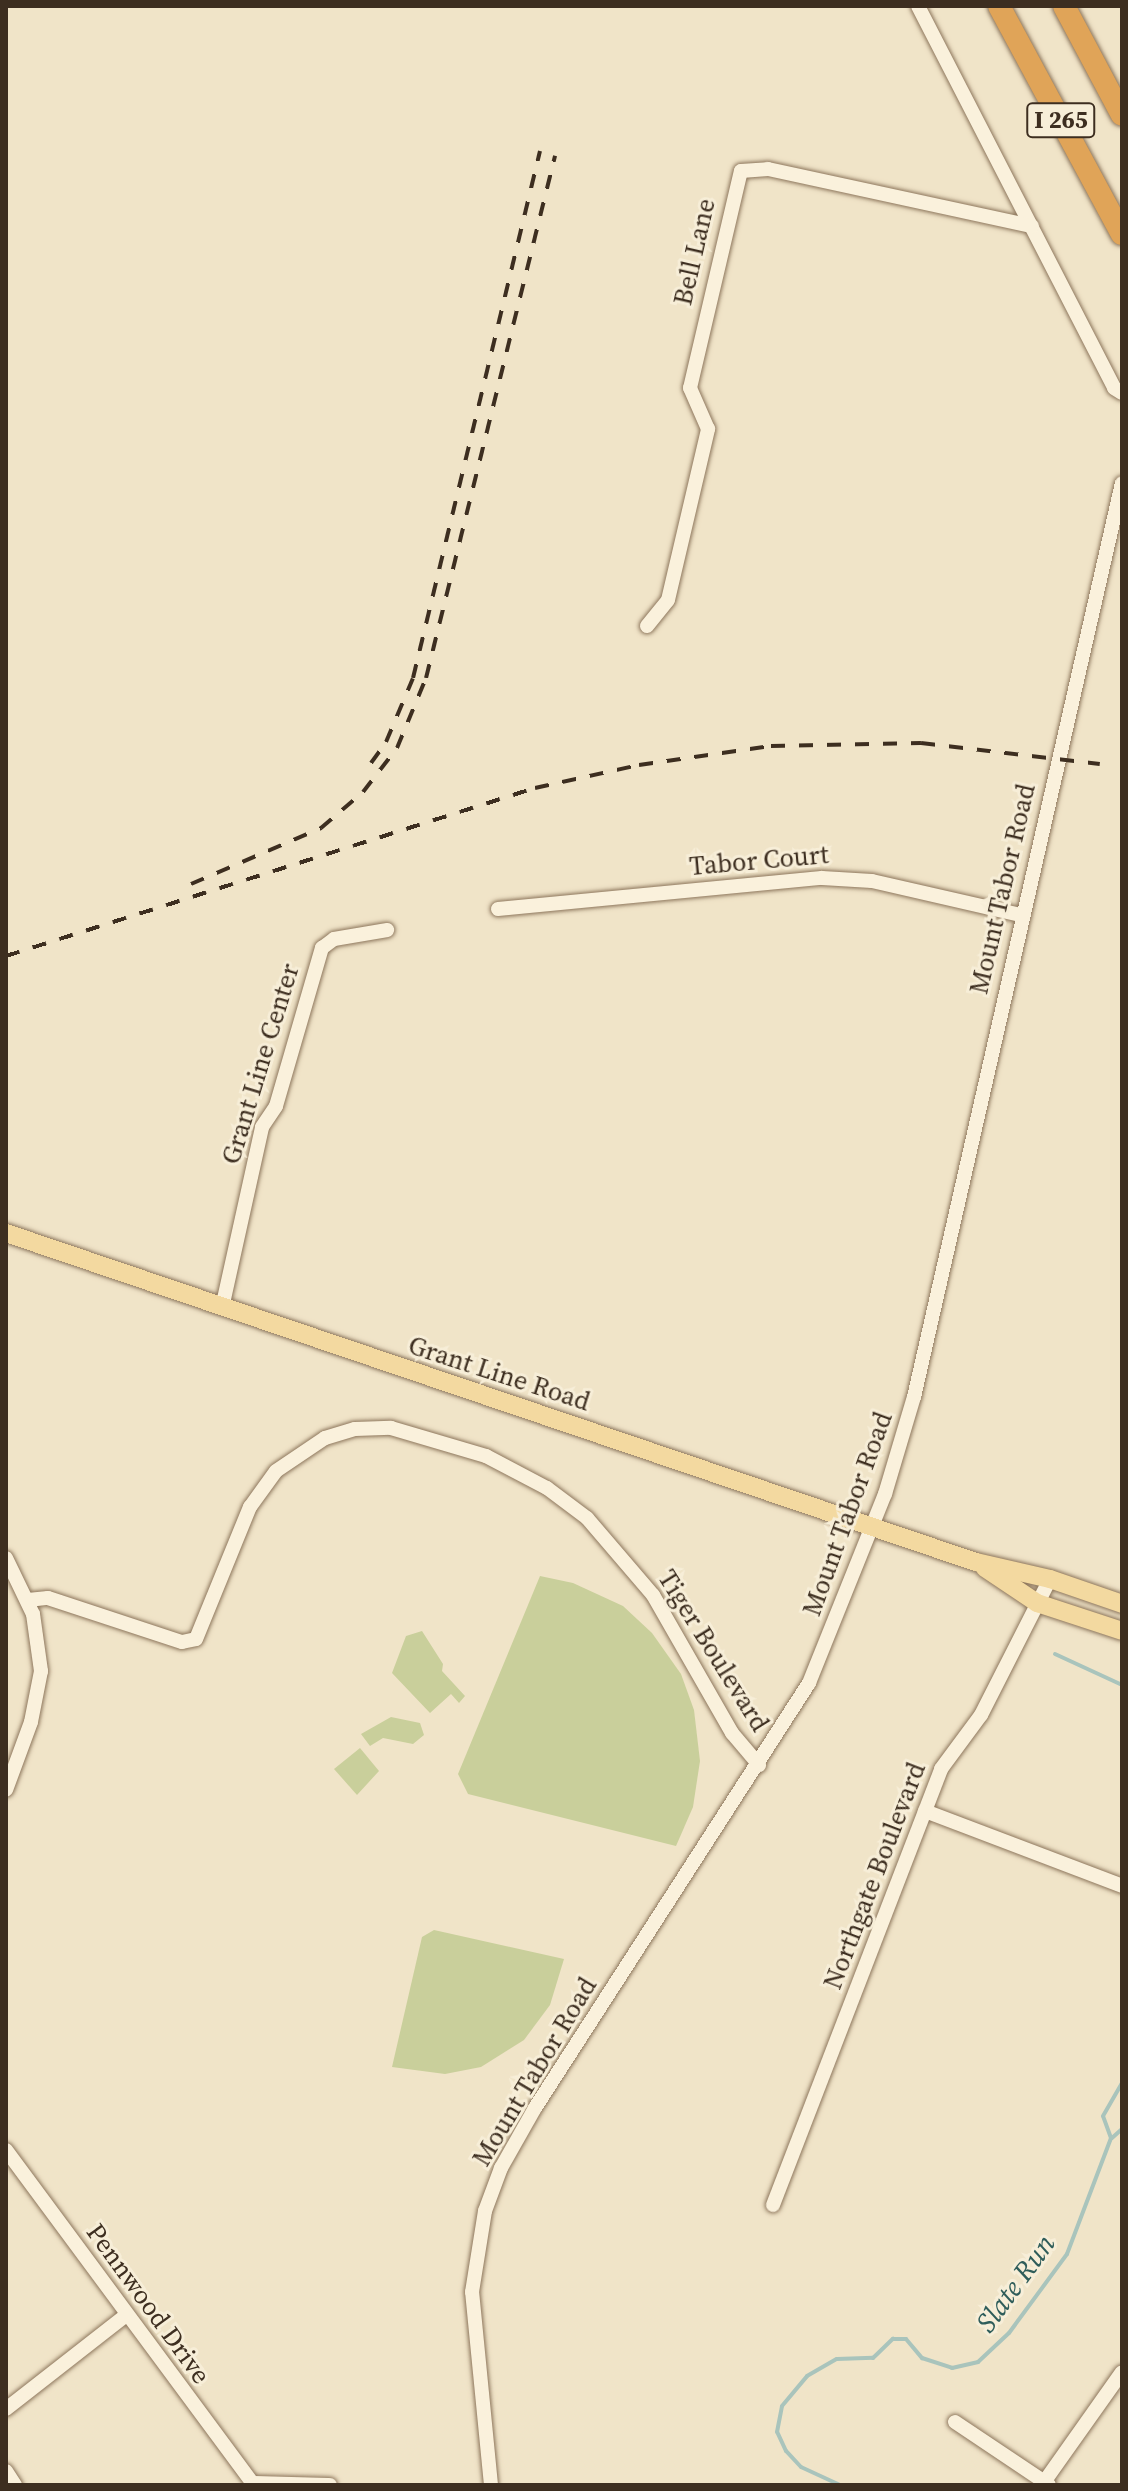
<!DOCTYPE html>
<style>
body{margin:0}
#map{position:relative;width:1128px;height:2491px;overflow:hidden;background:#f0e4c8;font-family:"Source Serif 4",serif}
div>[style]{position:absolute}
.green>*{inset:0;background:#c9cf9b}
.stream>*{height:4px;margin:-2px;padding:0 2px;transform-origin:2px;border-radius:2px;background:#a9c4bc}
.roads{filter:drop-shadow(0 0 2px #8d765c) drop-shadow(0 0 2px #8d765c)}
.minor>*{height:14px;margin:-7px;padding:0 7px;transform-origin:7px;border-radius:7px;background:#faf1dc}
.major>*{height:18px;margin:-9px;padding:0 9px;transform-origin:9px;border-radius:9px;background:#f3d9a0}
.highway>*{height:22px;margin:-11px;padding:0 11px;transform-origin:11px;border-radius:11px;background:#e0a458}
.rail>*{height:4px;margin-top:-2px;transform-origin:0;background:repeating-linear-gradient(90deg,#3d2e20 0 14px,transparent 0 28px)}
span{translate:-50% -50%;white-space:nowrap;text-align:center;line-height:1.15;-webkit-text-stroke:6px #f7eed8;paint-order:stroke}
.shield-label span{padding:2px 6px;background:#f7eed8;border:2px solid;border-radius:6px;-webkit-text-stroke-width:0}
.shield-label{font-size:24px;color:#3d2e20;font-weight:700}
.street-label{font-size:26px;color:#3d2e20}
.water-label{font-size:28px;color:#2f5d5a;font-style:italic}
.frame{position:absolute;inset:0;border:8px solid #3d2e20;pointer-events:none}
</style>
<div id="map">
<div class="green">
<div style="clip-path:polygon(540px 1576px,573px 1583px,623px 1606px,652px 1633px,681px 1674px,694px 1710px,700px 1761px,693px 1807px,676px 1846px,468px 1794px,458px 1774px)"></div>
<div style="clip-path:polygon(422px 1631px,443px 1664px,442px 1671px,465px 1696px,459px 1703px,451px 1694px,430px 1713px,392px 1673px,406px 1636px)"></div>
<div style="clip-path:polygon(391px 1717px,420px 1723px,424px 1735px,413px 1744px,383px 1738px,370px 1746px,361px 1734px)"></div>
<div style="clip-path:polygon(360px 1748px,379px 1771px,357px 1795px,334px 1769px)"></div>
<div style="clip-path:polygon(434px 1930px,564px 1959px,550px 2005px,524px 2040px,481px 2067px,445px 2074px,392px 2067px,422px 1937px)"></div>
</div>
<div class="stream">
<div style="left:1055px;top:1654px;width:74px;rotate:24.8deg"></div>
<div style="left:1112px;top:2138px;width:13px;rotate:-42deg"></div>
<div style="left:840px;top:2485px;width:43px;rotate:-155.2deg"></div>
<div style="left:801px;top:2467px;width:22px;rotate:-133deg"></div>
<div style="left:786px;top:2451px;width:21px;rotate:-115deg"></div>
<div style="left:777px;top:2432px;width:26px;rotate:-79deg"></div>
<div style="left:782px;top:2406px;width:39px;rotate:-50deg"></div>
<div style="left:807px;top:2376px;width:34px;rotate:-30deg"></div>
<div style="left:837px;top:2359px;width:36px;rotate:-2deg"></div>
<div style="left:873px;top:2358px;width:28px;rotate:-44deg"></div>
<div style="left:893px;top:2339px;width:13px"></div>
<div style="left:906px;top:2339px;width:25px;rotate:50deg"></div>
<div style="left:922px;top:2358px;width:32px;rotate:18deg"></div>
<div style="left:952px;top:2368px;width:27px;rotate:-13deg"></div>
<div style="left:978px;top:2362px;width:42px;rotate:-43.1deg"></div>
<div style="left:1009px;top:2333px;width:98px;rotate:-53.7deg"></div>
<div style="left:1067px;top:2254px;width:124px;rotate:-69.2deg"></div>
<div style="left:1111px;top:2138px;width:23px;rotate:-110deg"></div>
<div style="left:1103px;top:2116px;width:38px;rotate:-60deg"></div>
</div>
<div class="roads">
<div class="minor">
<div style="left:918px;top:6px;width:429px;rotate:62.8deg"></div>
<div style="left:1114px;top:388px;width:9px;rotate:32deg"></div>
<div style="left:647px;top:626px;width:33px;rotate:-51deg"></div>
<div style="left:668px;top:600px;width:176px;rotate:-76.8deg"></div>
<div style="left:708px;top:429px;width:45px;rotate:-113.7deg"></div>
<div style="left:690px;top:388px;width:223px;rotate:-76.8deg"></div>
<div style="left:741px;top:171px;width:27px;rotate:-4deg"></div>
<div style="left:768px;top:169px;width:270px;rotate:12.2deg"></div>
<div style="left:498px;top:909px;width:325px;rotate:-5.5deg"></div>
<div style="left:822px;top:878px;width:50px;rotate:3.4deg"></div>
<div style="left:872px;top:881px;width:152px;rotate:12.9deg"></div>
<div style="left:222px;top:1308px;width:185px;rotate:-77.5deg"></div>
<div style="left:262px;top:1127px;width:25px;rotate:-56deg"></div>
<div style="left:276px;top:1106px;width:165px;rotate:-73.8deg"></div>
<div style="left:322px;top:948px;width:15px;rotate:-37deg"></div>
<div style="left:334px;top:939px;width:54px;rotate:-9.6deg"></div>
<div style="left:6px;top:1558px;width:62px;rotate:64.3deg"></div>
<div style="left:33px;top:1614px;width:58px;rotate:82deg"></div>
<div style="left:41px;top:1671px;width:52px;rotate:101.1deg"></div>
<div style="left:31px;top:1722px;width:72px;rotate:110.2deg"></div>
<div style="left:28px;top:1600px;width:20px;rotate:-6deg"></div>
<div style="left:48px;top:1598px;width:141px;rotate:18.2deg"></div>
<div style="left:182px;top:1642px;width:14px;rotate:-12deg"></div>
<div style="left:196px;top:1639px;width:143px;rotate:-67.8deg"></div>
<div style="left:250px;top:1507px;width:44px;rotate:-54.2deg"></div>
<div style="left:276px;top:1471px;width:59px;rotate:-34deg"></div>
<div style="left:325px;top:1438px;width:31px;rotate:-17deg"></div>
<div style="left:355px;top:1429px;width:36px;rotate:-2deg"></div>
<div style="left:391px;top:1428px;width:99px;rotate:16.4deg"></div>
<div style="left:486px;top:1456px;width:69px;rotate:27.7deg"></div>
<div style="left:547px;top:1488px;width:50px;rotate:36.9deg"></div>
<div style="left:587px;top:1518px;width:101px;rotate:49.4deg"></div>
<div style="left:653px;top:1595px;width:159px;rotate:60.2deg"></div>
<div style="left:732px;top:1733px;width:42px;rotate:49.8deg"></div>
<div style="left:925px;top:1811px;width:211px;rotate:20.8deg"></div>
<div style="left:6px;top:2150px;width:417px;rotate:53.5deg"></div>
<div style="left:773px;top:2205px;width:467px;rotate:-68.9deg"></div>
<div style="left:941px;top:1769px;width:67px;rotate:-53.5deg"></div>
<div style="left:981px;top:1715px;width:153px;rotate:-63.1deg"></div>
<div style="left:6px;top:2409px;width:151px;rotate:-38deg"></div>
<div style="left:955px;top:2422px;width:113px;rotate:33.8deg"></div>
<div style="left:6px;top:2471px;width:17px;rotate:57deg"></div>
<div style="left:253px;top:2483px;width:77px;rotate:1.5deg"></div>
<div style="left:491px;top:2485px;width:194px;rotate:-95.6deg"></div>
<div style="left:472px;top:2292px;width:82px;rotate:-80.9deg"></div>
<div style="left:485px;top:2211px;width:46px;rotate:-69.6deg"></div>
<div style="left:501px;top:2168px;width:69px;rotate:-60.5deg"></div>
<div style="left:535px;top:2108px;width:506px;rotate:-57.19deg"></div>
<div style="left:809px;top:1683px;width:204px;rotate:-68.1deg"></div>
<div style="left:885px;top:1494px;width:101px;rotate:-73.4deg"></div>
<div style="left:914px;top:1397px;width:937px;rotate:-77.18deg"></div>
<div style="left:1042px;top:2485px;width:138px;rotate:-54.7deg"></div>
</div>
<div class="major">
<div style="left:6px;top:1233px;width:1024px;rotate:18.74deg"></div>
<div style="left:976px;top:1562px;width:76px;rotate:12.9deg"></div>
<div style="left:1050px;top:1579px;width:76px;rotate:19.1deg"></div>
<div style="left:985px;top:1568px;width:63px;rotate:33.9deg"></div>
<div style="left:1037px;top:1603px;width:89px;rotate:18.2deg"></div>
</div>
<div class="highway">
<div style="left:999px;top:6px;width:259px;rotate:61.7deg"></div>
<div style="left:1064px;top:6px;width:123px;rotate:62deg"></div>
</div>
</div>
<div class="rail">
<div style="left:371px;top:763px;width:26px;rotate:-54deg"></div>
<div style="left:386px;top:742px;width:69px;rotate:-67.1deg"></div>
<div style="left:413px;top:678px;width:542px;rotate:-76.45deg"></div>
<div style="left:191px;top:884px;width:142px;rotate:-23.3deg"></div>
<div style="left:321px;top:828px;width:55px;rotate:-40.6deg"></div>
<div style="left:363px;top:792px;width:56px;rotate:-52.3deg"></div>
<div style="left:397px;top:748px;width:76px;rotate:-67.5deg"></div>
<div style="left:426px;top:678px;width:538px;rotate:-76.12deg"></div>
<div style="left:6px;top:956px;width:555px;rotate:-17.62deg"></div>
<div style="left:535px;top:788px;width:107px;rotate:-12.5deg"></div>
<div style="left:639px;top:765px;width:133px;rotate:-8.2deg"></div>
<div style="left:771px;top:746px;width:150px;rotate:-1.1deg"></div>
<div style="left:921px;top:743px;width:180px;rotate:6.7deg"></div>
</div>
<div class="shield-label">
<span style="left:1061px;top:120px">I 265</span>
</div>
<div class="street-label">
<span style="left:695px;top:252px;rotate:-77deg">Bell Lane</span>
<span style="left:759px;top:861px;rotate:-5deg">Tabor Court</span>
<span style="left:1003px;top:889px;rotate:-77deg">Mount Tabor Road</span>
<span style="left:261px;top:1064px;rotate:-73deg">Grant Line Center</span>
<span style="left:499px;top:1374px;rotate:18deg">Grant Line Road</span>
<span style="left:848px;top:1514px;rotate:-70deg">Mount Tabor Road</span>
<span style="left:713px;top:1651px;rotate:58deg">Tiger Boulevard</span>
<span style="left:875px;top:1876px;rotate:-69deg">Northgate Boulevard</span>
<span style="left:535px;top:2072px;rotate:-59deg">Mount Tabor Road</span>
<span style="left:148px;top:2304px;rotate:54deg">Pennwood Drive</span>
</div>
<div class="water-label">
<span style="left:1015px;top:2283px;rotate:-54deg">Slate Run</span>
</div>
<div class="frame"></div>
</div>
